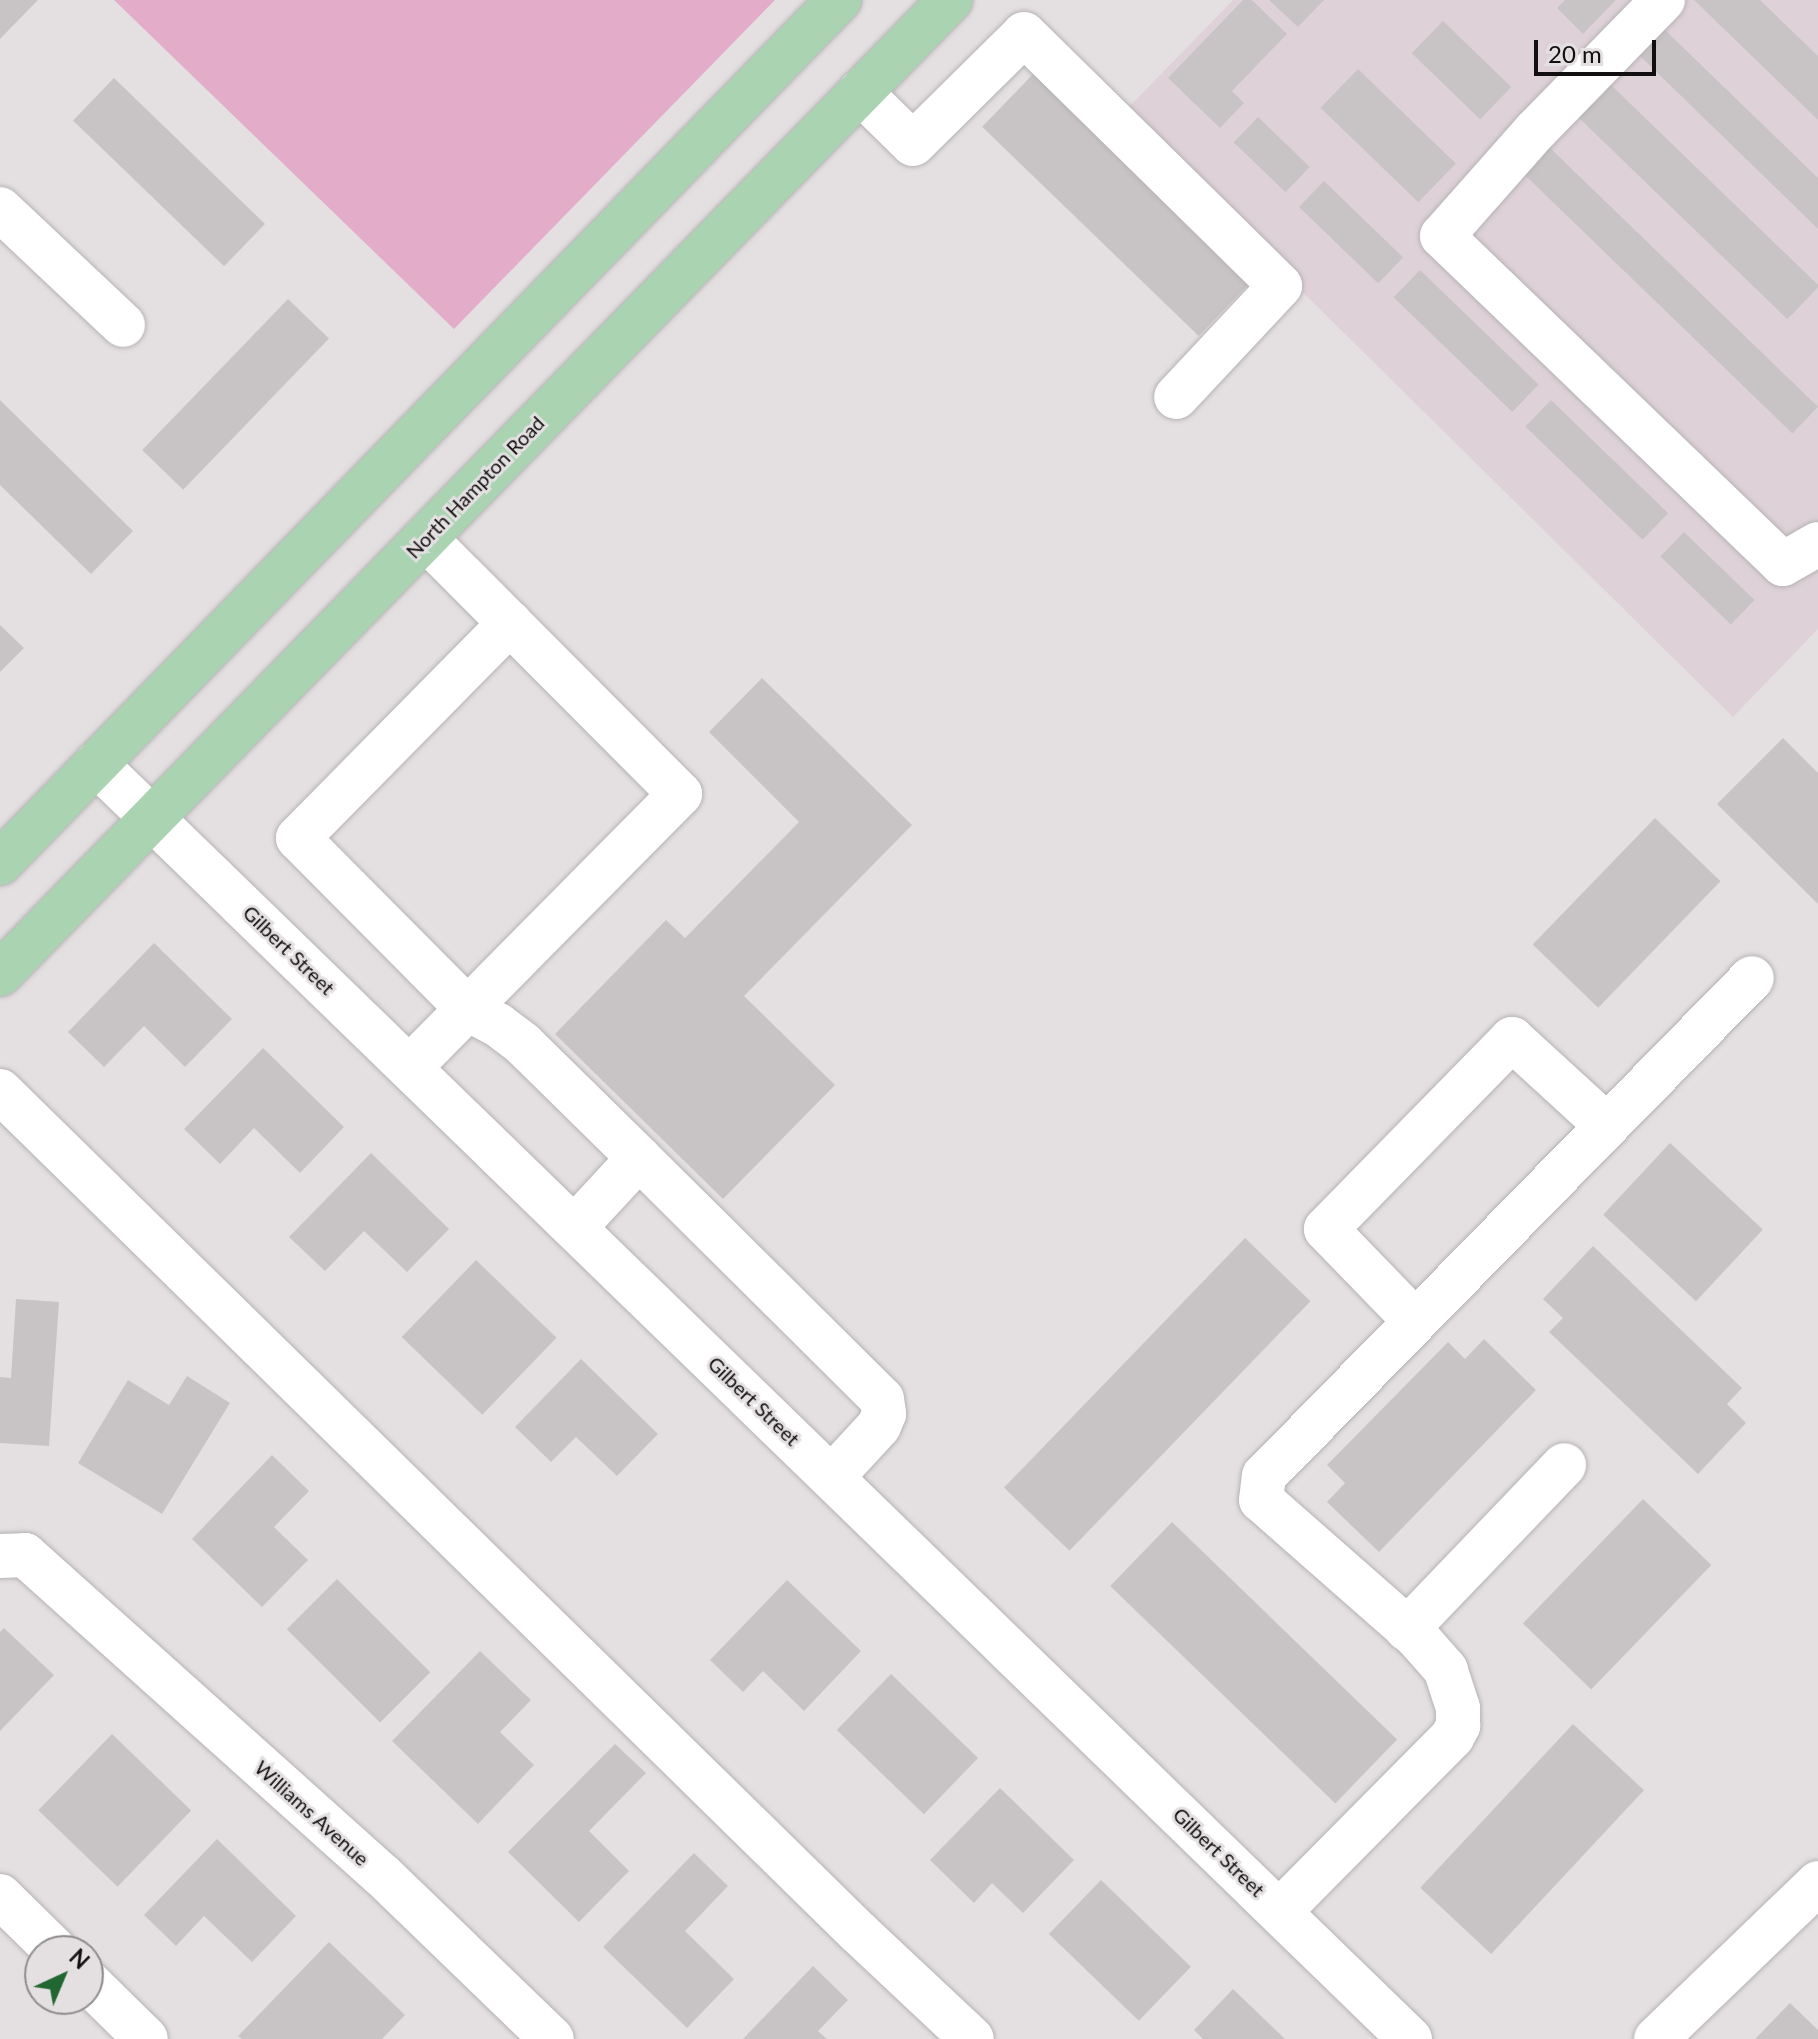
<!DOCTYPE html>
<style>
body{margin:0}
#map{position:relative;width:1818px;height:2039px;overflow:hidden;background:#e4e0e2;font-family:Lato,sans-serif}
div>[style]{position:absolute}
.built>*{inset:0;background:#ded2d8}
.green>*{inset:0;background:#e3adca}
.building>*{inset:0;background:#c8c4c6;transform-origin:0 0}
.roads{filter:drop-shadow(0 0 2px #b6b2b4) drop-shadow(0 0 2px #b6b2b4)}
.minor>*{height:44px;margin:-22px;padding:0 22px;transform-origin:22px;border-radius:22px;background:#fff}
.major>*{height:44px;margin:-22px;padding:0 22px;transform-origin:22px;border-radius:22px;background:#aad3b1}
span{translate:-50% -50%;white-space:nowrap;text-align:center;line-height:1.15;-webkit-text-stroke:6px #e4e0e2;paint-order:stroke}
.street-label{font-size:20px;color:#110f10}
.north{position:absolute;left:24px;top:1935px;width:80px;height:80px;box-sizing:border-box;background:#e4e0e2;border:2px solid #908c8e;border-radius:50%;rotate:44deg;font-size:22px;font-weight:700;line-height:32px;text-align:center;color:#110f10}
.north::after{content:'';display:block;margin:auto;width:28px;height:36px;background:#226732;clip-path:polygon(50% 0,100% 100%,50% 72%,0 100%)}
.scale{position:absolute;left:1534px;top:40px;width:122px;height:36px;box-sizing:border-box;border:4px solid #110f10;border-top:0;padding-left:10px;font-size:24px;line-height:28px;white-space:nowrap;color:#110f10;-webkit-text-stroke:6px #e4e0e2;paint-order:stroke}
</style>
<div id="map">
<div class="built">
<div style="clip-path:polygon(1233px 0,1818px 0,1818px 629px,1733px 717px,1122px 114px)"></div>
</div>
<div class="green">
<div style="clip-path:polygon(114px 0,775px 0,454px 329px)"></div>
</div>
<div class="building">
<div style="clip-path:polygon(0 0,38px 0,0 39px)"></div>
<div style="clip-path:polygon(1243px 0,1252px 0,1287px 34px,1232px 91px,1244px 103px,1220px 128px,1168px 78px)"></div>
<div style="clip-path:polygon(1269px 0,1324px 0,1298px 27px)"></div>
<div style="clip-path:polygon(1565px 0,1616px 0,1583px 34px,1557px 8px)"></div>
<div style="clip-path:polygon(1694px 0,1760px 0,1818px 56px,1818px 120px)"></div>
<div style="left:1443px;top:21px;width:95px;height:45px;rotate:44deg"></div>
<div style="clip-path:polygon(1664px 29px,1818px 178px,1818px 229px,1639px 55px)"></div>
<div style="left:1358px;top:69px;width:136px;height:54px;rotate:44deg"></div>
<div style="left:1037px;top:70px;width:301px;height:79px;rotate:44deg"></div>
<div style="left:114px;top:78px;width:210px;height:59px;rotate:44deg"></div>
<div style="left:1610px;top:84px;width:291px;height:46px;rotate:44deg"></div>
<div style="left:1258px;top:117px;width:72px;height:35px;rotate:44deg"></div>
<div style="left:1549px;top:147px;width:374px;height:37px;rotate:44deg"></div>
<div style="left:1324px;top:181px;width:110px;height:36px;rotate:44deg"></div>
<div style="left:1420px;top:270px;width:165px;height:38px;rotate:44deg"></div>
<div style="left:288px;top:299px;width:57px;height:210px;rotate:44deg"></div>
<div style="clip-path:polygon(0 400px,133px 531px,91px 574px,0 485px)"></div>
<div style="left:1551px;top:400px;width:163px;height:37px;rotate:44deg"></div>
<div style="left:1684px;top:532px;width:98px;height:34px;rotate:44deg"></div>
<div style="clip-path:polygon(0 625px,24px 648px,0 672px)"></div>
<div style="clip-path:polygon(762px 678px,912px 825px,744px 996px,835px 1085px,723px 1199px,555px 1034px,666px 920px,685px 938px,799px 822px,709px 732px)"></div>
<div style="clip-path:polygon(1783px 738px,1818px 773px,1818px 904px,1717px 804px)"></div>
<div style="left:1655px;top:818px;width:91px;height:176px;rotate:44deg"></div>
<div style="clip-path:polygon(154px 943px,232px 1019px,185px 1067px,144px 1026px,104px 1067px,68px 1032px)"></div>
<div style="clip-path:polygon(263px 1048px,344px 1127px,300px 1173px,254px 1128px,220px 1164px,184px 1129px)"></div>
<div style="left:1670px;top:1143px;width:127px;height:98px;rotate:43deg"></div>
<div style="clip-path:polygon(371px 1153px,449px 1229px,407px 1272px,364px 1231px,325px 1271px,289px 1237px)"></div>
<div style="left:1245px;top:1238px;width:91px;height:347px;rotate:44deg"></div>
<div style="clip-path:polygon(1593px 1246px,1742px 1388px,1727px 1404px,1746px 1423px,1698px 1474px,1549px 1332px,1563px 1318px,1543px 1299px)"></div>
<div style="left:476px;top:1260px;width:112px;height:107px;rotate:44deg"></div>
<div style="clip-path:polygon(16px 1299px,59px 1302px,49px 1446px,0 1443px,0 1377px,11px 1378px)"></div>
<div style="clip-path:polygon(1484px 1339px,1536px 1390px,1379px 1552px,1327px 1502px,1345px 1483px,1327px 1465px,1448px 1342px,1465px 1359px)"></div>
<div style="clip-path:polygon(581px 1359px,658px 1434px,617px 1476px,576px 1437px,551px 1462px,515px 1427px)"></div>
<div style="clip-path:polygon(187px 1376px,230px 1403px,162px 1514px,78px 1463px,128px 1380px,169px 1405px)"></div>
<div style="clip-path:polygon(272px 1455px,309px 1491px,274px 1527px,308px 1560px,262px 1607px,192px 1539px)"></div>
<div style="left:1643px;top:1499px;width:95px;height:173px;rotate:44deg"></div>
<div style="left:1172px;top:1522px;width:313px;height:89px;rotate:44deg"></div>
<div style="left:337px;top:1579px;width:132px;height:71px;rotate:45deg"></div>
<div style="clip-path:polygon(787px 1580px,861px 1651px,804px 1711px,763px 1671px,743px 1692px,710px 1660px)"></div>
<div style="clip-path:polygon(4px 1628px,54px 1675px,0 1731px,0 1632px)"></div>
<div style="clip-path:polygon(480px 1651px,531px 1700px,500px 1732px,534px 1765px,478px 1824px,392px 1741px)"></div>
<div style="left:891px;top:1674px;width:121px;height:78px;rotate:44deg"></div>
<div style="left:1573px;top:1724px;width:97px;height:224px;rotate:43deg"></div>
<div style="left:112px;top:1734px;width:110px;height:106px;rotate:44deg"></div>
<div style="clip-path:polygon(615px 1744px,646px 1773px,589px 1831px,629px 1871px,579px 1922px,508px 1852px)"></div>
<div style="clip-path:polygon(1000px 1788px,1074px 1860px,1023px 1913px,992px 1883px,974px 1903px,930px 1860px)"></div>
<div style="clip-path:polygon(217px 1839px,296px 1916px,252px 1962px,204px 1916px,176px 1946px,144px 1915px)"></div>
<div style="clip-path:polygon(694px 1853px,728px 1886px,685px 1931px,734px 1979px,687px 2028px,603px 1947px)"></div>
<div style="left:1101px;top:1880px;width:125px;height:75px;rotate:44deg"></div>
<div style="clip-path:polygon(329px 1942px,405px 2015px,382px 2039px,242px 2039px,238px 2036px)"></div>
<div style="clip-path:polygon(813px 1966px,848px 2000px,818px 2031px,827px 2039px,743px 2039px)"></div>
<div style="clip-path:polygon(1233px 1989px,1285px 2039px,1203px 2039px,1194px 2030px)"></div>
<div style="clip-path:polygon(1790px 2003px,1818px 2030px,1818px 2039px,1755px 2039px)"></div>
</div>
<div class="roads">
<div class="minor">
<div style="left:1663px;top:0;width:183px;rotate:134.3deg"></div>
<div style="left:1535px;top:131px;width:140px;rotate:131.5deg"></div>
<div style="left:1442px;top:236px;width:473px;rotate:43.9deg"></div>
<div style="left:1783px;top:564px;width:40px;rotate:-29.7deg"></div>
<div style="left:860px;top:92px;width:74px;rotate:44.5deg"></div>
<div style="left:913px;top:144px;width:156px;rotate:-44.7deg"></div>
<div style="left:1024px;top:34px;width:359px;rotate:44.5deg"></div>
<div style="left:1280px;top:286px;width:152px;rotate:133.1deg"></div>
<div style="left:0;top:209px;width:169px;rotate:43.3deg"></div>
<div style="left:510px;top:623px;width:302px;rotate:134.6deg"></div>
<div style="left:298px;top:838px;width:241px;rotate:45.2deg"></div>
<div style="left:468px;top:1009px;width:34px;rotate:28deg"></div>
<div style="left:498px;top:1025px;width:31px;rotate:37deg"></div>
<div style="left:523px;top:1044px;width:163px;rotate:44.5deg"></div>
<div style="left:96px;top:764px;width:1831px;rotate:44.14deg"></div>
<div style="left:410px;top:1067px;width:384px;rotate:-45.3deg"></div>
<div style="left:680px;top:794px;width:361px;rotate:-134.9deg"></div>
<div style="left:0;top:1091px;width:1201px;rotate:44.43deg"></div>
<div style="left:858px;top:1932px;width:156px;rotate:43.2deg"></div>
<div style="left:575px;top:1227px;width:94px;rotate:-47.2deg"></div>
<div style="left:639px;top:1158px;width:342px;rotate:44.8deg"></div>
<div style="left:882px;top:1399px;width:15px;rotate:82deg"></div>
<div style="left:884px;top:1414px;width:13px;rotate:113deg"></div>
<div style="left:879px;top:1426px;width:69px;rotate:132.7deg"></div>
<div style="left:1415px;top:1321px;width:128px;rotate:-134.1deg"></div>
<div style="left:1326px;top:1229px;width:266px;rotate:-45.6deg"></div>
<div style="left:1512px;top:1039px;width:127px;rotate:42.5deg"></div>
<div style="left:0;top:1556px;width:25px;rotate:-2deg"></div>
<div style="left:25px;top:1555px;width:479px;rotate:41.9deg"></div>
<div style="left:382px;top:1875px;width:236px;rotate:44deg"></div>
<div style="left:1407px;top:1629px;width:227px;rotate:-46.2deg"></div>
<div style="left:0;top:1896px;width:78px;rotate:44.5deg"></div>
<div style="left:1280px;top:1911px;width:245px;rotate:-45.3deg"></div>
<div style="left:1452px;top:1737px;width:13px;rotate:-61deg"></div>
<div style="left:1458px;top:1726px;width:18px;rotate:-90deg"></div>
<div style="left:1458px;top:1708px;width:40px;rotate:-108deg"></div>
<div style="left:1446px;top:1670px;width:45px;rotate:-131.4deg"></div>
<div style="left:1416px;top:1636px;width:206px;rotate:-138.7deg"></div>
<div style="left:1261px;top:1500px;width:24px;rotate:-83deg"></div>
<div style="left:1264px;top:1476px;width:697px;rotate:-45.58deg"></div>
<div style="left:88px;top:1982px;width:81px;rotate:44.5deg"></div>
<div style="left:1656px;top:2039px;width:225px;rotate:-43.9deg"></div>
</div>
<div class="major">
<div style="left:0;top:863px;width:1204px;rotate:-45.81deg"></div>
<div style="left:0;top:974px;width:1361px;rotate:-45.71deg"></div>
</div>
</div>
<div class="street-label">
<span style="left:475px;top:487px;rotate:-46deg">North Hampton Road</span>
<span style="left:289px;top:950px;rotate:44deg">Gilbert Street</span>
<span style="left:754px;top:1401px;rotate:44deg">Gilbert Street</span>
<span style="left:312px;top:1813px;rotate:42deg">Williams Avenue</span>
<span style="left:1219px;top:1852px;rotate:44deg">Gilbert Street</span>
</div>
<div class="north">N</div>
<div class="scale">20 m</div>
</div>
